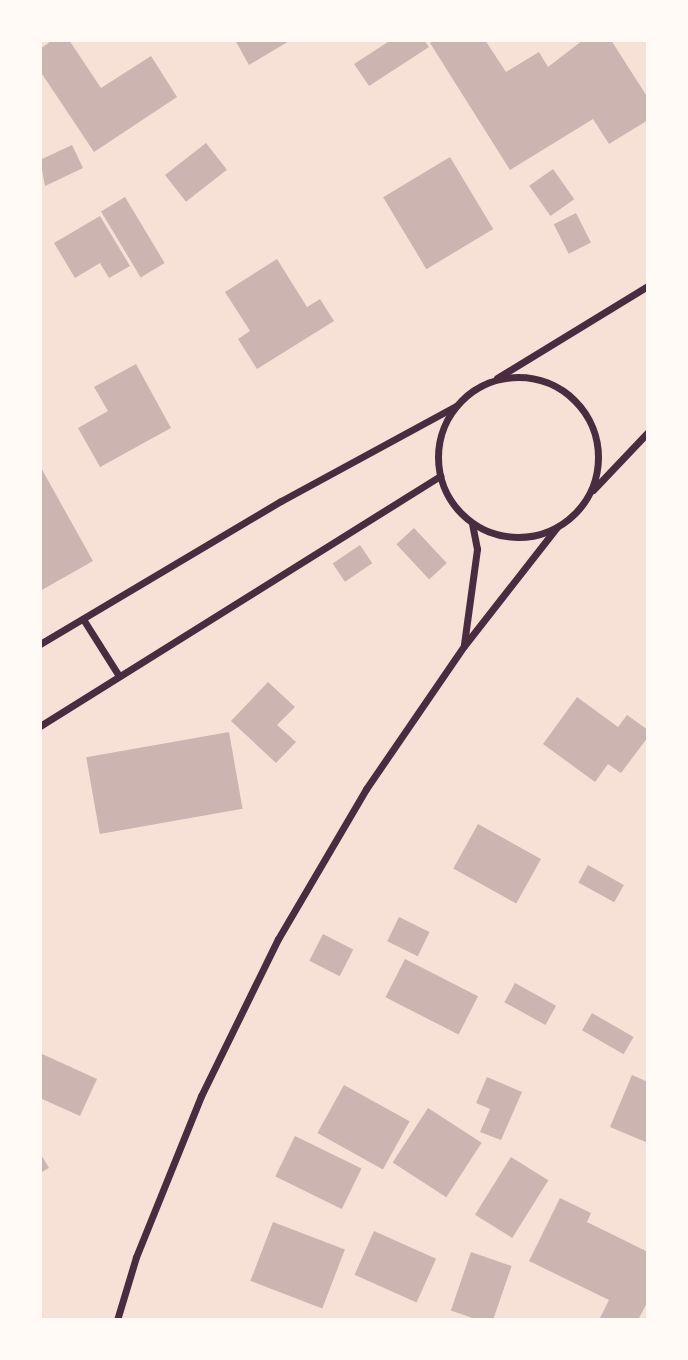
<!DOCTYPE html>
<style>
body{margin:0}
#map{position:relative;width:688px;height:1360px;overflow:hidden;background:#f7e1d7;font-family:"Noto Sans",sans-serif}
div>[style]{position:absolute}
.building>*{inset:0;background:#ccb4b1;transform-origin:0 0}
.minor>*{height:7px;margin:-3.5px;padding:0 3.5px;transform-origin:3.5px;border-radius:3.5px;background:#4a2c40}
.minor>.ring{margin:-3.5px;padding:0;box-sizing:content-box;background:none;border:7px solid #4a2c40;border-radius:50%}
span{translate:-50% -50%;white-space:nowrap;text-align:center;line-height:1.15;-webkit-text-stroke:7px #fffaf5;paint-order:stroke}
.frame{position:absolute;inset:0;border:42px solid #fffaf5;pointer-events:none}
</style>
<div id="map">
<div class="building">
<div style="clip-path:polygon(53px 40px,69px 40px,101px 88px,151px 56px,177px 97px,94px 152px,40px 71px,40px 49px)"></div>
<div style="clip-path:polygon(235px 40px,291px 40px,249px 65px)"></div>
<div style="clip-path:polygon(391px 40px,424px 40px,429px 47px,369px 86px,354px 64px)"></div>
<div style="clip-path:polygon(435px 40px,485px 40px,506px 72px,539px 52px,548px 67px,583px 40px,611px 40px,648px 98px,648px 120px,609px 144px,593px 119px,510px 170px,430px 43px)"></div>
<div style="left:206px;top:143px;width:34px;height:52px;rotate:52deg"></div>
<div style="clip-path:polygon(72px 145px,83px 168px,45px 186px,40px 160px)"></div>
<div style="left:450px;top:157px;width:84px;height:78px;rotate:59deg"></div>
<div style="left:553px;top:169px;width:37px;height:29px;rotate:55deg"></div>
<div style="left:125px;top:197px;width:77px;height:28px;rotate:59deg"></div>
<div style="left:576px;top:213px;width:33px;height:25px;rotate:63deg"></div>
<div style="clip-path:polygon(100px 216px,130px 266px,109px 278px,100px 263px,75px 278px,54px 243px)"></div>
<div style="clip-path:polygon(277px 259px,307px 307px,320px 299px,334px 321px,257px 369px,238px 339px,250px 331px,225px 292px)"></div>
<div style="clip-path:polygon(136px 364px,171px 428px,100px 467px,78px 428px,108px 411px,94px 387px)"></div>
<div style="clip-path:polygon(40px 466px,93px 561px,40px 591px)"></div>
<div style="left:414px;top:528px;width:48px;height:24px;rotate:47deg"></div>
<div style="left:360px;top:545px;width:22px;height:33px;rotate:56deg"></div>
<div style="clip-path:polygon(268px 682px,295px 707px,277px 725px,296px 742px,276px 763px,231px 721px)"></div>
<div style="clip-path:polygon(577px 697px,618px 727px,627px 715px,648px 730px,648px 737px,621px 773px,608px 764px,595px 782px,543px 744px)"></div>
<div style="left:229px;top:732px;width:78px;height:145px;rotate:80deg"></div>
<div style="left:478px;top:824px;width:72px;height:51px;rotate:29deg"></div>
<div style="left:588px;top:865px;width:41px;height:20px;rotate:29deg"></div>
<div style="left:399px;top:917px;width:34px;height:27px;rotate:26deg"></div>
<div style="left:323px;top:934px;width:34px;height:30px;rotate:27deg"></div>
<div style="left:405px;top:959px;width:82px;height:43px;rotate:27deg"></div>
<div style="left:515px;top:983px;width:47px;height:22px;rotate:29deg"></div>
<div style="left:592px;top:1013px;width:48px;height:20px;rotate:30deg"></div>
<div style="clip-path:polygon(40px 1053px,97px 1079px,80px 1116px,40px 1098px)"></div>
<div style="clip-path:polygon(632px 1075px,648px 1082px,648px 1143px,610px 1127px)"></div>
<div style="clip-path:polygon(487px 1077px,522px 1092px,501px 1140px,480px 1132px,490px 1109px,476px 1103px)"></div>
<div style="left:344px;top:1085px;width:75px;height:55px;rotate:29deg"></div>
<div style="left:428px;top:1108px;width:64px;height:65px;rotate:33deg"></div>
<div style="left:295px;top:1136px;width:74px;height:45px;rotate:26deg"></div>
<div style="clip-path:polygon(40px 1153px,49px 1168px,40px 1173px)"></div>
<div style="left:511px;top:1157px;width:44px;height:68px;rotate:32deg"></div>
<div style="clip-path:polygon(560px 1198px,591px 1213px,587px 1222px,648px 1252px,648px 1301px,638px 1320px,599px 1320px,609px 1300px,529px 1261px)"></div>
<div style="left:273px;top:1222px;width:77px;height:63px;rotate:21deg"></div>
<div style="left:374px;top:1231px;width:68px;height:48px;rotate:24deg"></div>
<div style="left:471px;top:1252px;width:43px;height:62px;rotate:19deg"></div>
</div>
<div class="minor">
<div class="ring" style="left:438px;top:377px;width:153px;height:153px"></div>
<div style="left:497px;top:378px;width:177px;rotate:-31.4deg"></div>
<div style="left:593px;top:490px;width:80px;rotate:-46.5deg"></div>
<div style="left:83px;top:619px;width:67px;rotate:57.7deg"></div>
<div style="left:40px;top:644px;width:280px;rotate:-30.7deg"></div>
<div style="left:281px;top:501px;width:199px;rotate:-28.5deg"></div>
<div style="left:464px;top:644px;width:96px;rotate:-82.2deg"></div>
<div style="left:477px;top:549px;width:25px;rotate:-101deg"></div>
<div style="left:40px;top:726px;width:472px;rotate:-32deg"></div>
<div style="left:117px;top:1320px;width:66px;rotate:-73.2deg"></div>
<div style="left:136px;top:1257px;width:174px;rotate:-68deg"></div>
<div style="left:201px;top:1096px;width:175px;rotate:-63.9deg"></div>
<div style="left:278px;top:939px;width:174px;rotate:-59.6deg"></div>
<div style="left:366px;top:789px;width:173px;rotate:-55.6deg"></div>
<div style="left:464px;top:646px;width:151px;rotate:-52deg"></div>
</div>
<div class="frame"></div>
</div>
